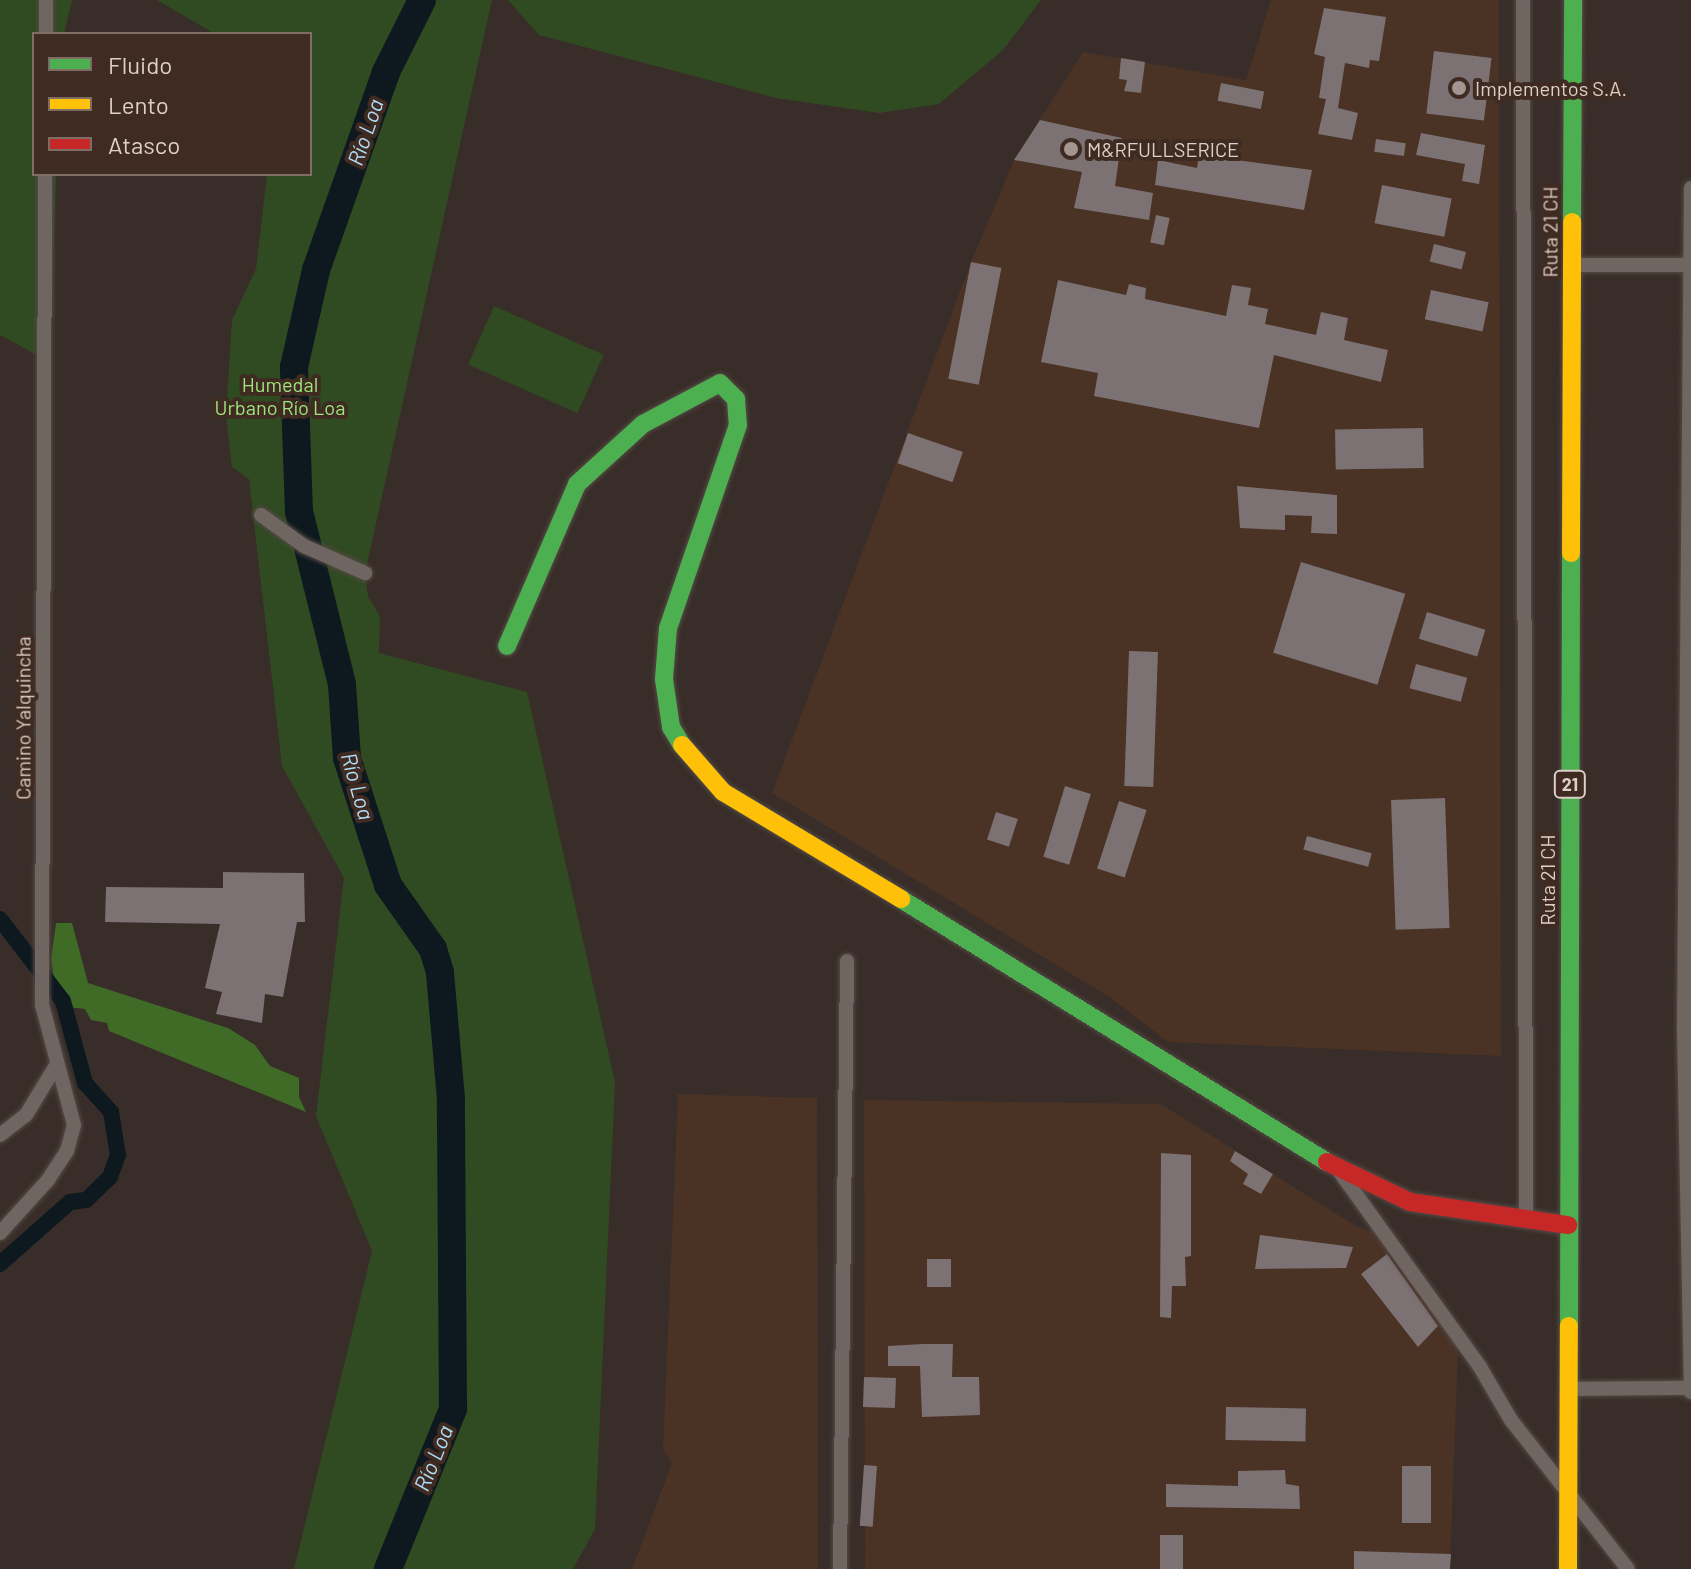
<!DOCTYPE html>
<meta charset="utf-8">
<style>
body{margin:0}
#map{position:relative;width:1691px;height:1569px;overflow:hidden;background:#382d28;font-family:Barlow,sans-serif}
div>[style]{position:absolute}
.built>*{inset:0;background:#4a3225}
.green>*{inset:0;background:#304a22;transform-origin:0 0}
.forest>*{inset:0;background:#406b26}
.canal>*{height:16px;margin:-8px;padding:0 8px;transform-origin:8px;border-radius:8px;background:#0d181f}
.river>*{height:28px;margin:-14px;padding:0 14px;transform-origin:14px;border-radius:14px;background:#0d181f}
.building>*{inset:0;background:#7c7273;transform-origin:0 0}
.roads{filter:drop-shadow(0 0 2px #544a45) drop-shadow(0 0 2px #544a45)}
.street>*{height:14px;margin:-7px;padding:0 7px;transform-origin:7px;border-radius:7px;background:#6f6662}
.fast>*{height:18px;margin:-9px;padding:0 9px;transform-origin:9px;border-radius:9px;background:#4caf50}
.slow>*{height:18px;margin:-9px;padding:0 9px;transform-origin:9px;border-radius:9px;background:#ffc107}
.jam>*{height:18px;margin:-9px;padding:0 9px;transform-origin:9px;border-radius:9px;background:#c62828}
.dots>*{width:22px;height:22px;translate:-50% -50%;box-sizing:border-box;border:4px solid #3f2b21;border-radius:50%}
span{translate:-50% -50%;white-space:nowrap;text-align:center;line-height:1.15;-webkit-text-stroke:8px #3f2b21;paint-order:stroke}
.shield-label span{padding:2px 6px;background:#3f2b21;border:2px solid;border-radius:6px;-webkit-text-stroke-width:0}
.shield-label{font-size:18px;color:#dccfc8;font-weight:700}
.poi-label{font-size:20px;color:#dccfc8}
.left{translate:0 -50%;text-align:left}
.street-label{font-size:20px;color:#dccfc8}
.park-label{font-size:20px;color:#9de57d}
.water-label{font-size:22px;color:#afdcf9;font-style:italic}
.legend{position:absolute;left:32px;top:32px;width:280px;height:144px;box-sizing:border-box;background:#3f2b21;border:2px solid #7e6d64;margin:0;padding:10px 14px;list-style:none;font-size:24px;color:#dccfc8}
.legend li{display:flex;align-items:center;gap:16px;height:40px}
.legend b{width:40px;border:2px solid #7e6d64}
</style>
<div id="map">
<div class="built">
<div style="clip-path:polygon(1271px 0,1499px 0,1501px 1056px,1168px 1042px,1111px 998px,772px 793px,971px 262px,1014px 160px,1083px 52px,1246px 80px)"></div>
<div style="clip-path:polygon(678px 1094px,817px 1098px,818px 1569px,632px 1569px,672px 1463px,663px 1449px)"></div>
<div style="clip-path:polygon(864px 1100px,1161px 1104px,1356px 1226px,1389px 1238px,1458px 1350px,1450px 1569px,865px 1569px)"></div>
</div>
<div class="green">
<div style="clip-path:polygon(0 0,72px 0,64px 34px,34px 34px,34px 174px,56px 174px,50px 362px,0 335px)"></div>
<div style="clip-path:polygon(157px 0,492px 0,365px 573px,368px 596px,380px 617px,379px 653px,527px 692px,615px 1082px,595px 1529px,573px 1569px,294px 1569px,372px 1251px,316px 1116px,344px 878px,282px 766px,249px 479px,232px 467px,226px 415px,232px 320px,256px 269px,267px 174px,310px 174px,310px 34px,215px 34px)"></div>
<div style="clip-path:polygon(508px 0,1041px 0,1003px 50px,939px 104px,879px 113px,776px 98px,539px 35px)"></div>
<div style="left:494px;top:306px;width:120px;height:64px;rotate:24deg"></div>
</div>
<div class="forest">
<div style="clip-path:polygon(56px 923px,72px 923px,88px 983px,228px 1028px,255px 1045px,270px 1066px,299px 1078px,299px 1097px,306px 1112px,109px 1031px,107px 1023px,91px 1020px,85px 1009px,58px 1006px,51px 959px)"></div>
</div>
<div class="canal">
<div style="left:0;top:919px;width:103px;rotate:52.5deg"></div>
<div style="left:63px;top:1001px;width:85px;rotate:75deg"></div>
<div style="left:85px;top:1083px;width:39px;rotate:48deg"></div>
<div style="left:111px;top:1112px;width:44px;rotate:80.8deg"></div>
<div style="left:118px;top:1155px;width:23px;rotate:110deg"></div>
<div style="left:110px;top:1177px;width:33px;rotate:136deg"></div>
<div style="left:86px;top:1200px;width:16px;rotate:173deg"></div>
<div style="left:70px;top:1202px;width:94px;rotate:138.5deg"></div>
</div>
<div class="river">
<div style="left:388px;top:1569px;width:173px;rotate:-67.9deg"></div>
<div style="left:453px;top:1409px;width:310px;rotate:-90.4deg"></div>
<div style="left:451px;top:1099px;width:127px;rotate:-95deg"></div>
<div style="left:440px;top:972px;width:24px;rotate:-107deg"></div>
<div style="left:433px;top:949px;width:78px;rotate:-125.1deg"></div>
<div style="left:388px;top:885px;width:133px;rotate:-107.9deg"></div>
<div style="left:347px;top:758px;width:74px;rotate:-93.9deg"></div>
<div style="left:342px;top:684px;width:177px;rotate:-104deg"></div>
<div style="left:299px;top:512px;width:145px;rotate:-92deg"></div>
<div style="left:294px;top:367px;width:99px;rotate:-77.2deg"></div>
<div style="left:316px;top:270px;width:210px;rotate:-70.5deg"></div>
<div style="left:386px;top:72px;width:80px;rotate:-63.4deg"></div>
</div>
<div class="building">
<div style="clip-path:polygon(1324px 8px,1386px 17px,1379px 61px,1370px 60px,1369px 68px,1345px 63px,1338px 108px,1358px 113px,1352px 140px,1318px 134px,1326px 99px,1319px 98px,1325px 57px,1314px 54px)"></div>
<div style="left:1434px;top:51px;width:58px;height:63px;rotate:7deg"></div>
<div style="clip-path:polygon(1121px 58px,1145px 62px,1141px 93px,1124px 91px,1127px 80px,1119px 79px)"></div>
<div style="left:1221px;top:83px;width:44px;height:18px;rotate:11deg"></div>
<div style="clip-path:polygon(1040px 120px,1122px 138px,1115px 186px,1153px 193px,1149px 220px,1074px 208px,1082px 172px,1014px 160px)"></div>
<div style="clip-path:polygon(1421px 133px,1485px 145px,1479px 184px,1462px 181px,1465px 164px,1416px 155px)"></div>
<div style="left:1376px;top:139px;width:30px;height:13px;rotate:8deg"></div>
<div style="clip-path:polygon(1199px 155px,1312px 170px,1304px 210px,1155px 185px,1158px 160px,1197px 168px)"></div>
<div style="left:1382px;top:185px;width:71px;height:39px;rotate:11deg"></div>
<div style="left:1156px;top:215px;width:14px;height:28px;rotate:12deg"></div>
<div style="left:1434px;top:244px;width:33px;height:18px;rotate:14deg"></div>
<div style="left:971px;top:262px;width:31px;height:119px;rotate:11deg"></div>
<div style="clip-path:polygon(1058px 280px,1126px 295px,1129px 284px,1146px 288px,1145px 299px,1226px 316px,1232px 285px,1251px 288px,1248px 305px,1268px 309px,1265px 324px,1316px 335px,1321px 312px,1348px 318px,1344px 340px,1388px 350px,1381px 382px,1274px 355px,1259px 428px,1094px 396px,1098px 373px,1041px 362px)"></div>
<div style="left:1431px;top:290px;width:59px;height:30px;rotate:12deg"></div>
<div style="left:1423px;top:428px;width:40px;height:88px;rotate:89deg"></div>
<div style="left:908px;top:433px;width:58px;height:32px;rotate:19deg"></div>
<div style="clip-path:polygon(1237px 486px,1337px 495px,1337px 534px,1311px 533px,1312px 516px,1285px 515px,1285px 530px,1240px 528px)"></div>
<div style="left:1301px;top:562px;width:109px;height:95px;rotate:17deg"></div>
<div style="left:1427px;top:612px;width:61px;height:28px;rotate:17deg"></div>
<div style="left:1129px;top:651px;width:29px;height:135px;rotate:2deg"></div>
<div style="left:1416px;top:664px;width:53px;height:25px;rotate:15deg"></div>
<div style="left:1065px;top:786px;width:27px;height:74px;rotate:17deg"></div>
<div style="left:1445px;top:798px;width:130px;height:54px;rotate:88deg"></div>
<div style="left:1119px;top:801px;width:29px;height:71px;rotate:18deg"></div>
<div style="left:996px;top:812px;width:23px;height:29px;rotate:18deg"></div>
<div style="left:1307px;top:836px;width:67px;height:14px;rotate:15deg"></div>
<div style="clip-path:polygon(223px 872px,304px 873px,305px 922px,297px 922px,283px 997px,265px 994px,262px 1023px,216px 1014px,222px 992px,205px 988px,220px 924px,105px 922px,106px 887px,223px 888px)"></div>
<div style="clip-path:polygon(1235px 1151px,1273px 1174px,1261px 1194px,1243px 1184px,1248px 1174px,1230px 1161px)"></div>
<div style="clip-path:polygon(1161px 1153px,1191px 1155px,1191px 1256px,1185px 1257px,1186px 1286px,1172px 1286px,1171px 1318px,1160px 1317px)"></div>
<div style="clip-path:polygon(1260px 1235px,1353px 1247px,1346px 1268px,1255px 1269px)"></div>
<div style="clip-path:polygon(1387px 1254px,1438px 1326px,1418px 1347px,1361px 1274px)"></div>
<div style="left:927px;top:1259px;width:24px;height:28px"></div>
<div style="clip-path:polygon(923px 1344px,953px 1344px,952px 1377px,979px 1377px,980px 1415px,922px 1417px,920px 1366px,888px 1366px,888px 1346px)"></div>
<div style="left:864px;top:1377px;width:32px;height:30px;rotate:2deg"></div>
<div style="left:1226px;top:1407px;width:80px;height:33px;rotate:1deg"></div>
<div style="left:864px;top:1465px;width:13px;height:61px;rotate:4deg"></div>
<div style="left:1402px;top:1466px;width:29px;height:57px"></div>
<div style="clip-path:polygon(1285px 1470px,1286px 1484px,1299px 1486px,1300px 1509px,1166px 1507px,1166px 1484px,1238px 1486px,1238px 1471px)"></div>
<div style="left:1160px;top:1535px;width:23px;height:34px"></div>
<div style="clip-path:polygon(1354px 1551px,1451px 1554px,1450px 1569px,1354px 1569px)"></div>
</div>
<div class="roads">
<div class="street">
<div style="left:1523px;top:0;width:1220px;rotate:89.86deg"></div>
<div style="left:46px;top:34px;width:34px;rotate:-90deg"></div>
<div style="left:1691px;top:188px;width:841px;rotate:90.48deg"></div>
<div style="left:1684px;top:1029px;width:363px;rotate:88.9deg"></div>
<div style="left:1572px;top:265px;width:118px"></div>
<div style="left:261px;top:515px;width:53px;rotate:35.8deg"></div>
<div style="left:304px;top:546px;width:67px;rotate:23.9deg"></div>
<div style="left:0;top:1135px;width:33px;rotate:-38deg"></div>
<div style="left:26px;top:1115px;width:60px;rotate:-58.7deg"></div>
<div style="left:1340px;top:1172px;width:240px;rotate:54.3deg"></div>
<div style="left:1480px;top:1367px;width:61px;rotate:59.7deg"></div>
<div style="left:1511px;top:1420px;width:189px;rotate:51.9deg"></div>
<div style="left:0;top:1233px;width:72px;rotate:-47.8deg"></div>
<div style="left:48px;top:1180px;width:35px;rotate:-57deg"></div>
<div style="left:67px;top:1151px;width:27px;rotate:-75deg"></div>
<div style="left:74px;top:1125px;width:124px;rotate:-104.9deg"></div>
<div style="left:42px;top:1005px;width:831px;rotate:-89.79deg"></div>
<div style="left:1567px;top:1389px;width:124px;rotate:-0.5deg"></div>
<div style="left:840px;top:1569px;width:608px;rotate:-89.34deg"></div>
</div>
<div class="fast">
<div style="left:1572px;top:222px;width:222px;rotate:-89.7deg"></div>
<div style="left:507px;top:646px;width:176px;rotate:-66.6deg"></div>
<div style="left:577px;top:484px;width:89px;rotate:-42.3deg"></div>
<div style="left:643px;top:424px;width:87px;rotate:-28deg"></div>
<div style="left:720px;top:383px;width:23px;rotate:45deg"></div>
<div style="left:736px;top:399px;width:26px;rotate:86deg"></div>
<div style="left:738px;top:425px;width:215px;rotate:109deg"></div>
<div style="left:668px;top:628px;width:51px;rotate:94.5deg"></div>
<div style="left:664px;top:679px;width:49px;rotate:81.7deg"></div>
<div style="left:671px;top:727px;width:21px;rotate:59deg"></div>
<div style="left:901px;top:899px;width:501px;rotate:31.69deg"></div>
<div style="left:1569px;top:1326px;width:773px;rotate:-89.85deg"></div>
</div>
<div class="slow">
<div style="left:1571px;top:553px;width:331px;rotate:-89.8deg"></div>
<div style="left:682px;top:745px;width:62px;rotate:48.9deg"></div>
<div style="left:723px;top:792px;width:208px;rotate:31deg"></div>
<div style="left:1568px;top:1569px;width:243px;rotate:-89.8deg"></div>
</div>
<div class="jam">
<div style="left:1327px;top:1162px;width:92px;rotate:25.7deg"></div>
<div style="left:1410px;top:1202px;width:160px;rotate:8.3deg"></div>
</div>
</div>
<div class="dots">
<div style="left:1459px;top:88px;background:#a39690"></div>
<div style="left:1071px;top:149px;background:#a39690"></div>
</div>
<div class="shield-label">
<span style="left:1570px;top:784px">21</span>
</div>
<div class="poi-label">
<span class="left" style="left:1475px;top:88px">Implementos S.A.</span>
<span class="left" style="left:1087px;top:149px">M&amp;RFULLSERICE</span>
</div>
<div class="street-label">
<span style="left:1550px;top:232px;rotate:-90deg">Ruta 21 CH</span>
<span style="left:23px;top:718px;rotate:-90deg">Camino Yalquincha</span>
<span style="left:1547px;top:880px;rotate:-90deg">Ruta 21 CH</span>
</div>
<div class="park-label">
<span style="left:280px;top:396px">Humedal<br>Urbano Río Loa</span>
</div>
<div class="water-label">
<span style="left:365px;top:132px;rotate:-71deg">Río Loa</span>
<span style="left:358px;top:786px;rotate:74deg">Río Loa</span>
<span style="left:433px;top:1458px;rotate:-68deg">Río Loa</span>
</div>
<ul class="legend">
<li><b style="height:10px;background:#4caf50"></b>Fluido</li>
<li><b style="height:10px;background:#ffc107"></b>Lento</li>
<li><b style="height:10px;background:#c62828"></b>Atasco</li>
</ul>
</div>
